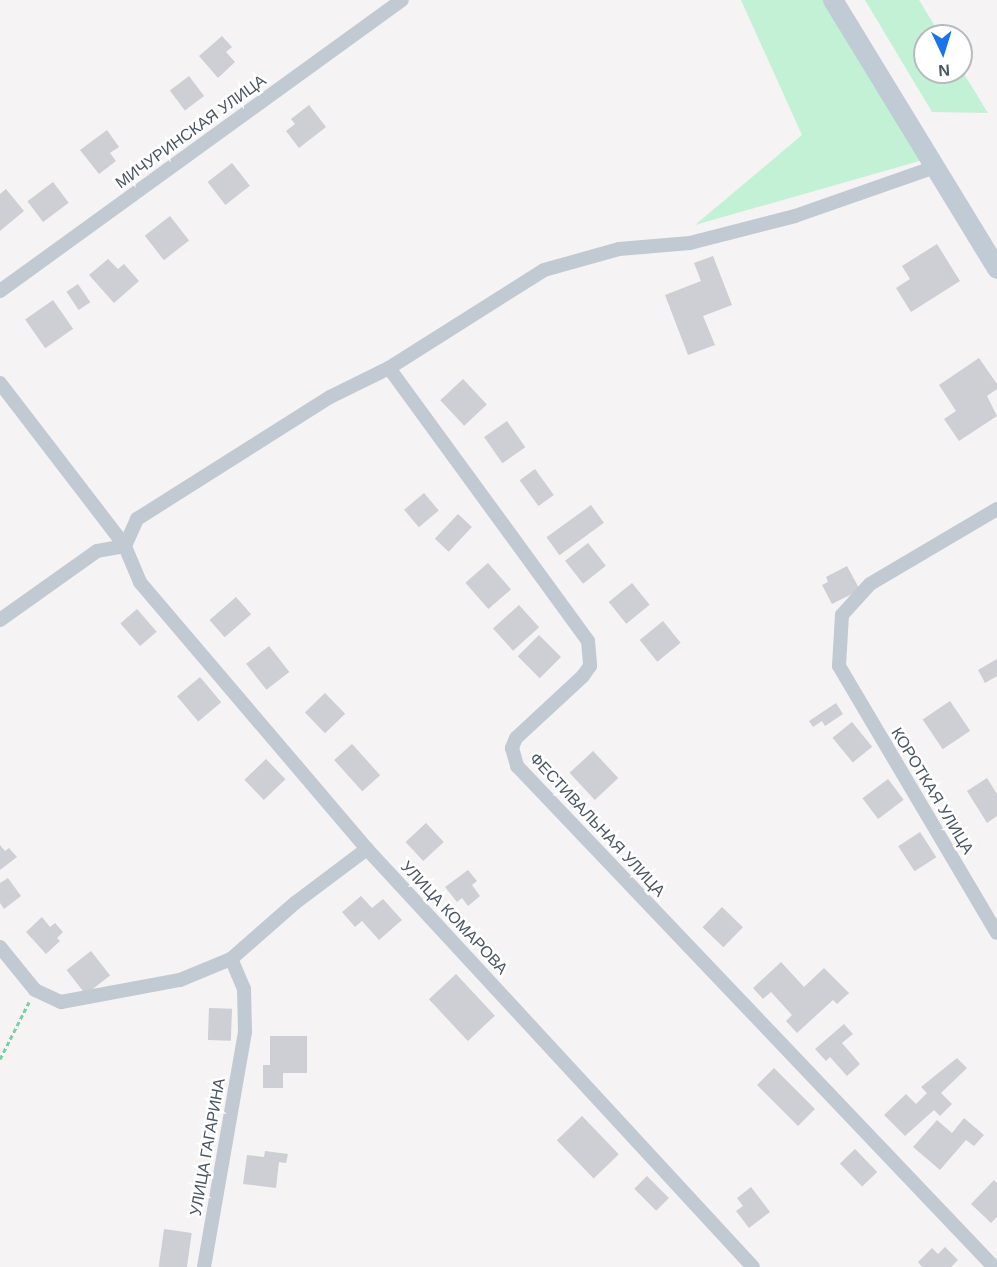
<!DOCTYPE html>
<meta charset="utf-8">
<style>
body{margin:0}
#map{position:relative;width:997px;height:1267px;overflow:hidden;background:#f5f3f3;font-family:Arial,sans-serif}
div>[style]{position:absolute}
.green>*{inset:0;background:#c3f1d5}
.building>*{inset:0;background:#cdcfd5;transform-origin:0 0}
.path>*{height:3px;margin-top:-1.5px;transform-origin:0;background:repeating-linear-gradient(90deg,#7ad0a6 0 4.5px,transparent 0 7.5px)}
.street>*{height:14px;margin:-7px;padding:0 7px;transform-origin:7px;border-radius:7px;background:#c1cad2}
.secondary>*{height:20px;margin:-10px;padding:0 10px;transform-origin:10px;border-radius:10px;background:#c1cbd6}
span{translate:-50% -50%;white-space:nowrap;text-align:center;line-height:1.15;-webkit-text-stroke:5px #fff;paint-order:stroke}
.street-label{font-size:16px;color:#4a5661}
.north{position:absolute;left:913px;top:24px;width:60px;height:60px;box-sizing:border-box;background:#fff;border:2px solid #b7bbc0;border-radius:50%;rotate:176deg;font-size:16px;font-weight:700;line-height:24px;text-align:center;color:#4a5661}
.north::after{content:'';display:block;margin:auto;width:21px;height:27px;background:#1a73e8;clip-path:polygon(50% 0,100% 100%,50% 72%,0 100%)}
</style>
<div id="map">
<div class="green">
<div style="clip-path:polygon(741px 0,825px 0,923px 160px,695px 225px,802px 135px)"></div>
<div style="clip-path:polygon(865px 0,919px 0,941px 36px,925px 36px,925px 72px,961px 69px,988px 113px,932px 112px)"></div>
</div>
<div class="building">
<div style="clip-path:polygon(222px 36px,232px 47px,226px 52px,235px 62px,218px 78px,199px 56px)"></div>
<div style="left:189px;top:76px;width:25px;height:24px;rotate:53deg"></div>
<div style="clip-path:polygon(309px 105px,326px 127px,299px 148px,286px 131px,295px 124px,291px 119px)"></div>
<div style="clip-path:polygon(107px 130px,119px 147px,110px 153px,116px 161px,99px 174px,80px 150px)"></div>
<div style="left:232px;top:163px;width:29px;height:31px;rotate:52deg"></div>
<div style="left:53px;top:182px;width:26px;height:32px;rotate:53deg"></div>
<div style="clip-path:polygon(6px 189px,24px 211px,0 231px,0 194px)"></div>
<div style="left:170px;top:216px;width:31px;height:32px;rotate:52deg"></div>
<div style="clip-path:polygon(937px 244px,960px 281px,911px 312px,896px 288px,910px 279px,902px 266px)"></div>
<div style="clip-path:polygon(713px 256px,732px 305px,703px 316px,715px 345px,688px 355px,665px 295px,701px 281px,694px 263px)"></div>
<div style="clip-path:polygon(108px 259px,118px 269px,124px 264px,139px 281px,114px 303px,89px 275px)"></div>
<div style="left:78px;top:284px;width:22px;height:14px;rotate:56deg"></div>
<div style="left:53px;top:300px;width:35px;height:34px;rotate:55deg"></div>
<div style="clip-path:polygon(979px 358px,997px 384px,997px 389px,987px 396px,997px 416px,959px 441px,944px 419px,956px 411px,939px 385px)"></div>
<div style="left:463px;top:379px;width:35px;height:31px;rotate:47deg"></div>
<div style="left:507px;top:421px;width:32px;height:28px;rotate:55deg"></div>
<div style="left:535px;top:469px;width:32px;height:19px;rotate:54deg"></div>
<div style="left:424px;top:493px;width:23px;height:26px;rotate:50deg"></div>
<div style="left:591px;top:505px;width:22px;height:55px;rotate:54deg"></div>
<div style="left:458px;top:514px;width:19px;height:34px;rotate:43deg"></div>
<div style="left:588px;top:543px;width:29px;height:29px;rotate:52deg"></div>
<div style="left:488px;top:563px;width:35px;height:30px;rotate:49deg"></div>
<div style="clip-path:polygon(847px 566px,860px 590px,832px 604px,822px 585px,828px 582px,826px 577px)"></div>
<div style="left:632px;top:583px;width:28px;height:30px;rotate:51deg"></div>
<div style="left:236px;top:597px;width:23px;height:35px;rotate:49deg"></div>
<div style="left:519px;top:605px;width:30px;height:35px;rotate:48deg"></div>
<div style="left:137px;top:609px;width:30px;height:22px;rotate:49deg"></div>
<div style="left:663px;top:621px;width:28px;height:30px;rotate:51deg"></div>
<div style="left:539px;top:635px;width:31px;height:30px;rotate:45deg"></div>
<div style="left:269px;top:646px;width:33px;height:29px;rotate:52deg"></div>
<div style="clip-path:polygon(997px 659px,997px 676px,985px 683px,978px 670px)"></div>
<div style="left:200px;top:677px;width:33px;height:30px;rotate:50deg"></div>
<div style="left:325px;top:693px;width:29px;height:28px;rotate:46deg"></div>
<div style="left:950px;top:701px;width:36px;height:33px;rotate:56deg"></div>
<div style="clip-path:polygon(836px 703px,843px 714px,825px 726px,822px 721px,813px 727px,809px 721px)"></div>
<div style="left:852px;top:722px;width:32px;height:25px;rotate:51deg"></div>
<div style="left:352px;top:744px;width:42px;height:24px;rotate:48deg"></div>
<div style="left:593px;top:751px;width:37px;height:32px;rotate:47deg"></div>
<div style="left:266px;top:759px;width:28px;height:30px;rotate:46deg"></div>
<div style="clip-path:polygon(987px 778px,997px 794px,997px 816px,987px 823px,967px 791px)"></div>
<div style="left:888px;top:779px;width:26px;height:32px;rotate:53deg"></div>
<div style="left:426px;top:823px;width:26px;height:28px;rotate:47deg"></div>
<div style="left:920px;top:832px;width:30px;height:26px;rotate:57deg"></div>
<div style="clip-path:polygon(0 845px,5px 851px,9px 848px,17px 857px,0 870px)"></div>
<div style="clip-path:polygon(468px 870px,477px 881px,472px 885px,480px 896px,468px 906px,462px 898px,457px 902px,445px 887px)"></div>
<div style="clip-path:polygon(8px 878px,21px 896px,4px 909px,0 903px,0 883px)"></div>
<div style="clip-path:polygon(361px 896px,372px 908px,383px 899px,402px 920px,379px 940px,362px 921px,355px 927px,342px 912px)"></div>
<div style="left:722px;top:907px;width:29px;height:28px;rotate:44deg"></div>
<div style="clip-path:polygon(42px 917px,50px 927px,55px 923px,63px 932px,57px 938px,60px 941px,46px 954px,26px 932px)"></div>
<div style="left:91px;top:951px;width:31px;height:31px;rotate:52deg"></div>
<div style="clip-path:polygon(781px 962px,804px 987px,824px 968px,849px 993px,837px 1004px,833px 1000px,797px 1033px,786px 1021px,792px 1015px,771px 992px,763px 999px,753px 988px)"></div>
<div style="left:456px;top:974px;width:57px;height:37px;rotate:47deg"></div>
<div style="left:209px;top:1008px;width:23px;height:32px;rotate:2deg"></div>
<div style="clip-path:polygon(844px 1024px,853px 1034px,842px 1043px,860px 1064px,847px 1076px,830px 1057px,826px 1061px,815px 1049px)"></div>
<div style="clip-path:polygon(270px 1036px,307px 1036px,307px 1073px,283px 1073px,283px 1088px,263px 1088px,263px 1065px,270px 1065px)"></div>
<div style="clip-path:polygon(957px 1058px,967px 1068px,941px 1093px,952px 1104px,940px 1116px,934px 1110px,905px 1136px,884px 1115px,906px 1094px,916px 1104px,927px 1093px,921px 1087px)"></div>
<div style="left:774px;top:1068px;width:58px;height:24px;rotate:45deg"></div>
<div style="left:582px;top:1116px;width:53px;height:35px;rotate:46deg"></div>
<div style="clip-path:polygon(964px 1118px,984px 1135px,974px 1146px,966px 1140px,940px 1170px,913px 1147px,937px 1120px,952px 1133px)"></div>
<div style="left:855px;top:1149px;width:32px;height:21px;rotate:46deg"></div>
<div style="clip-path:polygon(265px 1151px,288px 1154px,286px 1163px,279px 1162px,276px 1188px,243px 1184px,247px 1155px,264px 1157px)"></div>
<div style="left:647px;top:1176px;width:31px;height:18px;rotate:45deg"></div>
<div style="clip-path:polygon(994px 1180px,997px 1183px,997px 1217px,991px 1223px,971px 1204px)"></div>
<div style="clip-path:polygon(751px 1187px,770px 1212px,749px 1228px,736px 1211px,743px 1206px,737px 1198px)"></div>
<div style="left:164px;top:1229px;width:28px;height:38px;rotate:8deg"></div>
<div style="clip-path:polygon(945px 1247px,958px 1260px,951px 1267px,922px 1267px,918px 1262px,932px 1248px,938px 1254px)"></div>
</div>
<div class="path">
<div style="left:0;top:1059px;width:64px;rotate:-63deg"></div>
</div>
<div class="street">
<div style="left:0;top:291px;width:496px;rotate:-35.9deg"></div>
<div style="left:389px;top:368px;width:338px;rotate:53.9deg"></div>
<div style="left:588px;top:641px;width:25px;rotate:85deg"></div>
<div style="left:590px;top:666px;width:12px;rotate:125deg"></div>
<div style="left:583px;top:676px;width:91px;rotate:137.2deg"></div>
<div style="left:516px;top:738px;width:11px;rotate:112deg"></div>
<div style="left:512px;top:748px;width:19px;rotate:74deg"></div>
<div style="left:517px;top:766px;width:692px;rotate:46.41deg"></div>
<div style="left:0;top:383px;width:205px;rotate:52.5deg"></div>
<div style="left:125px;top:546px;width:28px;rotate:170deg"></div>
<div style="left:97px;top:551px;width:119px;rotate:144.6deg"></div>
<div style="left:997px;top:509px;width:147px;rotate:149.4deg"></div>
<div style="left:870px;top:584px;width:42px;rotate:132.1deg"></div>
<div style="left:842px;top:615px;width:51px;rotate:93.4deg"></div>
<div style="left:839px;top:666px;width:310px;rotate:59.4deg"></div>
<div style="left:0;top:947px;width:55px;rotate:50.9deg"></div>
<div style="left:35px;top:990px;width:29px;rotate:25deg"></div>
<div style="left:61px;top:1002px;width:121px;rotate:-10.5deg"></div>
<div style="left:180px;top:980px;width:55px;rotate:-22.4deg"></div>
<div style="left:231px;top:959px;width:85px;rotate:-41.2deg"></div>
<div style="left:295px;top:903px;width:90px;rotate:-36.9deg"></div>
<div style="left:204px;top:1267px;width:239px;rotate:-80.1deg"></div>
<div style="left:245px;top:1032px;width:43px;rotate:-91.3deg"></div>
<div style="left:244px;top:989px;width:33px;rotate:-113deg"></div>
<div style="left:753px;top:1267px;width:569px;rotate:-132.72deg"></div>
<div style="left:367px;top:849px;width:350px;rotate:-130.4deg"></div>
<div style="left:140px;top:582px;width:39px;rotate:-113deg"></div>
<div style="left:125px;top:546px;width:30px;rotate:-66deg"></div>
<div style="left:137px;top:519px;width:228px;rotate:-32.3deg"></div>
<div style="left:330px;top:397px;width:66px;rotate:-26.2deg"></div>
<div style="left:389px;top:368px;width:183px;rotate:-32.3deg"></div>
<div style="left:544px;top:270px;width:78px;rotate:-15.6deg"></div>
<div style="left:619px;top:249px;width:71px;rotate:-4.8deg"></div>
<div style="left:690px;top:243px;width:108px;rotate:-14.4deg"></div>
<div style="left:795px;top:216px;width:148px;rotate:-19.3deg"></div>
</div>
<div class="secondary">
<div style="left:833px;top:0;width:315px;rotate:58.6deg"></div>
</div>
<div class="street-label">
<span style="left:191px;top:132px;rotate:-36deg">МИЧУРИНСКАЯ УЛИЦА</span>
<span style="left:932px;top:791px;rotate:59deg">КОРОТКАЯ УЛИЦА</span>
<span style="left:597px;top:825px;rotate:47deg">ФЕСТИВАЛЬНАЯ УЛИЦА</span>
<span style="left:454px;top:918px;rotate:47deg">УЛИЦА КОМАРОВА</span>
<span style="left:208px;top:1147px;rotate:-80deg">УЛИЦА ГАГАРИНА</span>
</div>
<div class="north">N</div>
</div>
